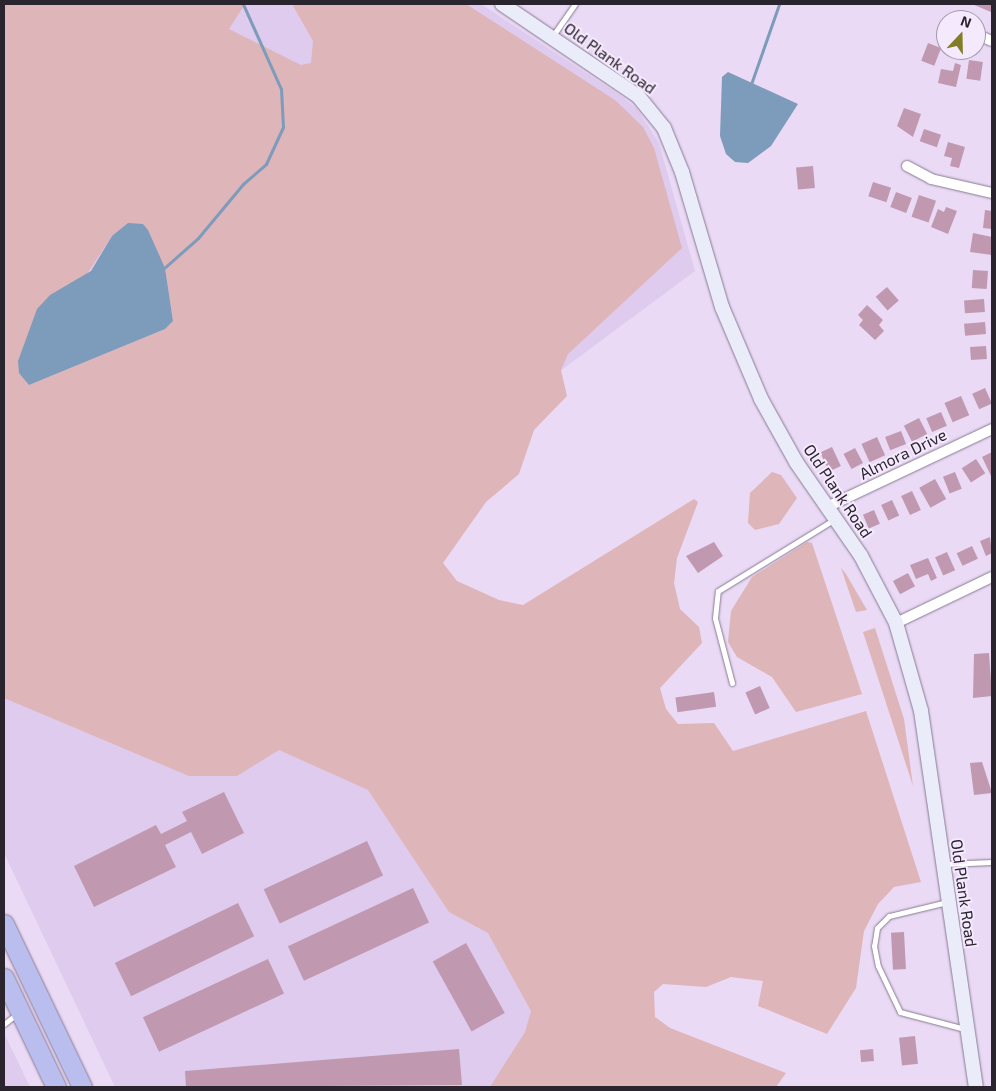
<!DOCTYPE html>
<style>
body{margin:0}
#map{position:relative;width:996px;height:1091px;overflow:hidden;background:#eadaf5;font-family:"Exo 2",sans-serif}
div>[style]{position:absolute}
.built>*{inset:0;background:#dfcbed}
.green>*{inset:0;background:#deb5b8}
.water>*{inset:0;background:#7d9bba}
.stream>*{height:3px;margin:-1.5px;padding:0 1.5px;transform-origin:1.5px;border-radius:1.5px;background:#7d9bba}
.building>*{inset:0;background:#c098b0;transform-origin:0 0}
.roads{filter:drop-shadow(0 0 1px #887a92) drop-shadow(0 0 1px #887a92)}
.lane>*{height:5px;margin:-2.5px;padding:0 2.5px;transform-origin:2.5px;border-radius:2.5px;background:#fff}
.street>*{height:10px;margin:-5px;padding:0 5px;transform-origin:5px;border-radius:5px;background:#fff}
.secondary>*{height:14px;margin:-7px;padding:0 7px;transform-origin:7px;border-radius:7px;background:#eaecfa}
.highway>*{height:19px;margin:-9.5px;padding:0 9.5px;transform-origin:9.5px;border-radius:9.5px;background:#babeef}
span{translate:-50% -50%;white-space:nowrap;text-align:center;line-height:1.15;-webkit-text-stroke:4px #f5e9fe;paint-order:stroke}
.street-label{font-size:16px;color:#2a242e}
.frame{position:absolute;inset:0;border:5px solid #2a242e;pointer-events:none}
.north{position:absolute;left:936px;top:10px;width:50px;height:50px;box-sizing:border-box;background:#f5e9fe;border:1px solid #a49aab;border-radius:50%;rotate:21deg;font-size:14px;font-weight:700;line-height:20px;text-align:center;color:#2a242e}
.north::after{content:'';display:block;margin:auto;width:18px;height:22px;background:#827e25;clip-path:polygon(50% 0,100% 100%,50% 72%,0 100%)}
</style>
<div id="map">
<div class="built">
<div style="clip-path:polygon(4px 4px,481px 4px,618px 94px,637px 109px,659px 143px,695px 271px,78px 729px,237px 776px,279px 749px,368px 790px,632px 1087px,115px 1087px,4px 853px)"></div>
<div style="clip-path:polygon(4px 1033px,30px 1087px,4px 1087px)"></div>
</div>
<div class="green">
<div style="clip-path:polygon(evenodd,4px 4px,245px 4px,229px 29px,301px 65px,311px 63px,313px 41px,292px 4px,466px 4px,615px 100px,643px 127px,654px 148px,682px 248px,568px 354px,561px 370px,567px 396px,534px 430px,519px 474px,486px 502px,443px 563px,457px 581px,499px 600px,523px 605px,694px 499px,698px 502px,677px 558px,674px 583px,680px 609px,699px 627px,702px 643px,660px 688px,666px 709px,678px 724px,714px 723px,733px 751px,866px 711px,921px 882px,894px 887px,878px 904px,864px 931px,856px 988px,827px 1034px,758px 1006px,763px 981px,731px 977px,706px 987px,663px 984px,654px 992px,655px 1017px,670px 1028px,786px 1073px,776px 1087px,490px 1087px,525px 1032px,531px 1011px,488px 933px,449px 912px,368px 790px,279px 750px,237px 776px,189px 776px,4px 698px,4px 4px,143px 224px,165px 268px,173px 321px,165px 329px,29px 385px,85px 277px,112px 236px,143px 224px)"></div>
<div style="clip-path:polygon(772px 472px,781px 475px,797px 498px,779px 524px,755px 530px,748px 523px,750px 493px)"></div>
<div style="clip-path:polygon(807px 542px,812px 543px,862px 694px,796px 712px,772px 677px,737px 657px,728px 642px,731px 611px,752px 577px)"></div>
<div style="clip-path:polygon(841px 568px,846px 574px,867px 610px,856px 612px)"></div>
<div style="clip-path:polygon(875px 628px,904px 719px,913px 786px,863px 632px)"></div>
</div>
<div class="water">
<div style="clip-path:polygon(728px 72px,798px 104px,771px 146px,748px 163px,735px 162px,726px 154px,720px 136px,722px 77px)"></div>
<div style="clip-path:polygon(128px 223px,143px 224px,148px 230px,165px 268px,173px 321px,165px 329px,29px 385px,19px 373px,18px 361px,37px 309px,50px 295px,91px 271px,112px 236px)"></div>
</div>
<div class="stream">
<div style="left:750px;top:87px;width:88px;rotate:-70.7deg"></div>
<div style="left:163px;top:269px;width:47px;rotate:-41.5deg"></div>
<div style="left:198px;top:238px;width:70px;rotate:-50.2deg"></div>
<div style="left:243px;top:184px;width:30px;rotate:-41deg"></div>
<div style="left:266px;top:164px;width:41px;rotate:-65.3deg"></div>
<div style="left:283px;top:127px;width:38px;rotate:-93deg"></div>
<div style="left:281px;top:89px;width:93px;rotate:-114.1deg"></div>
</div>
<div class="building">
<div style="clip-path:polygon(972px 4px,992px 4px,992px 10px,991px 12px)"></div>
<div style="left:928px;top:43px;width:14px;height:19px;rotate:21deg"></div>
<div style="left:969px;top:60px;width:14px;height:19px;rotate:8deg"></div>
<div style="clip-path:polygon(955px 63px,961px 65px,956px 87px,938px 83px,941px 69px,953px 71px)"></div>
<div style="clip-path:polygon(904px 108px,921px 114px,913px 137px,897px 126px)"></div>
<div style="left:924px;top:129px;width:18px;height:13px;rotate:19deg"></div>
<div style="clip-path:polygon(948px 142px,965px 147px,959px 168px,950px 166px,952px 158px,944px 156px)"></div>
<div style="left:813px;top:166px;width:22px;height:17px;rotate:85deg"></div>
<div style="left:873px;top:182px;width:19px;height:15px;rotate:18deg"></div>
<div style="left:896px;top:192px;width:17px;height:16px;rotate:21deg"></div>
<div style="left:919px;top:195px;width:18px;height:23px;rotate:19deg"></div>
<div style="clip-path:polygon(946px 207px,957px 211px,948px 234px,931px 227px,938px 209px,944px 212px)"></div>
<div style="clip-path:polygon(985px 210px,992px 211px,992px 229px,983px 228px)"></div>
<div style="clip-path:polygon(973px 233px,992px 237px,992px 255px,970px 252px)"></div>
<div style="left:973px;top:270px;width:15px;height:18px;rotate:4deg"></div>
<div style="left:887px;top:287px;width:18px;height:15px;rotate:49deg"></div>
<div style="left:984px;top:299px;width:13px;height:20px;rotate:86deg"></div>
<div style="clip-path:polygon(867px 305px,883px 320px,879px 325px,884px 331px,875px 340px,859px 325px,863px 320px,858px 315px)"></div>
<div style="left:985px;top:322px;width:12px;height:21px;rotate:85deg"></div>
<div style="left:986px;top:346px;width:13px;height:16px;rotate:86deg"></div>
<div style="left:985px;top:388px;width:17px;height:14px;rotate:66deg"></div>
<div style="left:961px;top:396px;width:21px;height:18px;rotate:67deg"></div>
<div style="left:941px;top:412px;width:15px;height:16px;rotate:67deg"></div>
<div style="left:919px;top:418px;width:18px;height:17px;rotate:63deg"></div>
<div style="left:901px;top:431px;width:14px;height:17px;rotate:69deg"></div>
<div style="left:877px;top:437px;width:20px;height:17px;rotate:66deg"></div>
<div style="left:832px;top:447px;width:21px;height:13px;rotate:65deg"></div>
<div style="left:855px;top:448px;width:17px;height:13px;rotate:62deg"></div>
<div style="clip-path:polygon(992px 452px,992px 475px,991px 476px,982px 457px)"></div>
<div style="left:976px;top:459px;width:17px;height:17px;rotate:57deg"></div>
<div style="left:955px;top:472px;width:18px;height:13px;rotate:68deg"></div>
<div style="left:935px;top:479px;width:23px;height:18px;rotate:61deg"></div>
<div style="left:912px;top:491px;width:21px;height:12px;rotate:65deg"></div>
<div style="left:892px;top:500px;width:17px;height:12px;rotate:65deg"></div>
<div style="left:874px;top:510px;width:15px;height:12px;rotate:67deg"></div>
<div style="clip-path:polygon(990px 537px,992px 553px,986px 556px,980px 541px)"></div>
<div style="clip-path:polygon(714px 542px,723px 556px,698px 573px,686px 556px)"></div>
<div style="left:972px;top:546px;width:14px;height:17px;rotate:65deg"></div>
<div style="left:947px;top:552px;width:20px;height:13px;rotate:66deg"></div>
<div style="clip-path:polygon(928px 558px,937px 578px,931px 581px,928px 574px,916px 579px,910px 565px)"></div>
<div style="left:908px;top:573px;width:15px;height:17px;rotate:62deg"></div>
<div style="clip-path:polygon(989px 653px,992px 696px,973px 698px,974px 654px)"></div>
<div style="left:760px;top:686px;width:24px;height:16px;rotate:66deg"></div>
<div style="left:714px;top:692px;width:15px;height:39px;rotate:82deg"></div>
<div style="clip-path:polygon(982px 762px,992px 793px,974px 795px,970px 763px)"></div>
<div style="clip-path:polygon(224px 792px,244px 833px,202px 854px,191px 832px,165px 845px,176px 867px,94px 907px,74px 866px,156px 825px,161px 834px,187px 821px,182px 812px)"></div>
<div style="left:367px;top:841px;width:38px;height:114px;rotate:65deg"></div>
<div style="left:413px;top:888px;width:38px;height:138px;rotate:65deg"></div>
<div style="left:238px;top:903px;width:37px;height:137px;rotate:64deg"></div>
<div style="left:904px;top:932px;width:37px;height:13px;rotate:87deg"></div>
<div style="left:466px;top:943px;width:80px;height:38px;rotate:61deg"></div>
<div style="left:268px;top:959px;width:38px;height:138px;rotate:65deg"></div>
<div style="left:915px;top:1036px;width:28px;height:16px;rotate:84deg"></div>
<div style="clip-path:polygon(459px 1049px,462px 1085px,186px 1087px,185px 1071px)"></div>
<div style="left:873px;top:1049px;width:12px;height:13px;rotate:85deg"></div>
</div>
<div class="roads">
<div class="lane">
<div style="left:552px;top:37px;width:40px;rotate:-55.1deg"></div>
<div style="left:732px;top:683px;width:67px;rotate:-104.7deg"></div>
<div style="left:715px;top:618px;width:27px;rotate:-84deg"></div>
<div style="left:718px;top:591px;width:137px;rotate:-31.6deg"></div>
<div style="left:945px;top:864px;width:47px;rotate:-2.4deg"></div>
<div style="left:947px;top:902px;width:60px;rotate:166.4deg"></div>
<div style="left:889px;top:916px;width:17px;rotate:135deg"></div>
<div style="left:877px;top:928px;width:18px;rotate:99deg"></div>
<div style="left:874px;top:946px;width:20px;rotate:79deg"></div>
<div style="left:878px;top:966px;width:51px;rotate:64.4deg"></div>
<div style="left:900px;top:1012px;width:67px;rotate:14.7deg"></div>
<div style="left:4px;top:1024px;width:16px;rotate:-38deg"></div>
</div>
<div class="street">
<div style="left:976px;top:34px;width:17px;rotate:24deg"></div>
<div style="left:907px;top:166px;width:27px;rotate:28deg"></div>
<div style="left:931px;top:179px;width:63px;rotate:12.9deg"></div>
<div style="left:827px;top:507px;width:183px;rotate:-25.3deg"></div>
<div style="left:896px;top:623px;width:106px;rotate:-25.6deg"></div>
</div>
<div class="secondary">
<div style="left:502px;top:4px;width:164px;rotate:34.1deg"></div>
<div style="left:638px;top:96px;width:41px;rotate:50.9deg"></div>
<div style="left:664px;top:128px;width:48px;rotate:67.8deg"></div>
<div style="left:682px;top:172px;width:141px;rotate:73.5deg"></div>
<div style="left:722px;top:307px;width:100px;rotate:67deg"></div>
<div style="left:761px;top:399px;width:72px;rotate:60.9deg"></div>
<div style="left:796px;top:462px;width:114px;rotate:55.3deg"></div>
<div style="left:861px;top:556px;width:76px;rotate:62.4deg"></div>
<div style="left:896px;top:623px;width:91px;rotate:74.1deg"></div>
<div style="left:921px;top:711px;width:380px;rotate:81.7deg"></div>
</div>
<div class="highway">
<div style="left:4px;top:924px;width:181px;rotate:64.4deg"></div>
<div style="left:4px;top:978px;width:121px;rotate:64.5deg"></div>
</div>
</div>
<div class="street-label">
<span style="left:610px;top:58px;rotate:36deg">Old Plank Road</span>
<span style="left:903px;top:454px;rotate:-26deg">Almora Drive</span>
<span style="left:838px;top:491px;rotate:56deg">Old Plank Road</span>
<span style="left:964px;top:893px;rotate:82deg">Old Plank Road</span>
</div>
<div class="frame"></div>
<div class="north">N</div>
</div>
